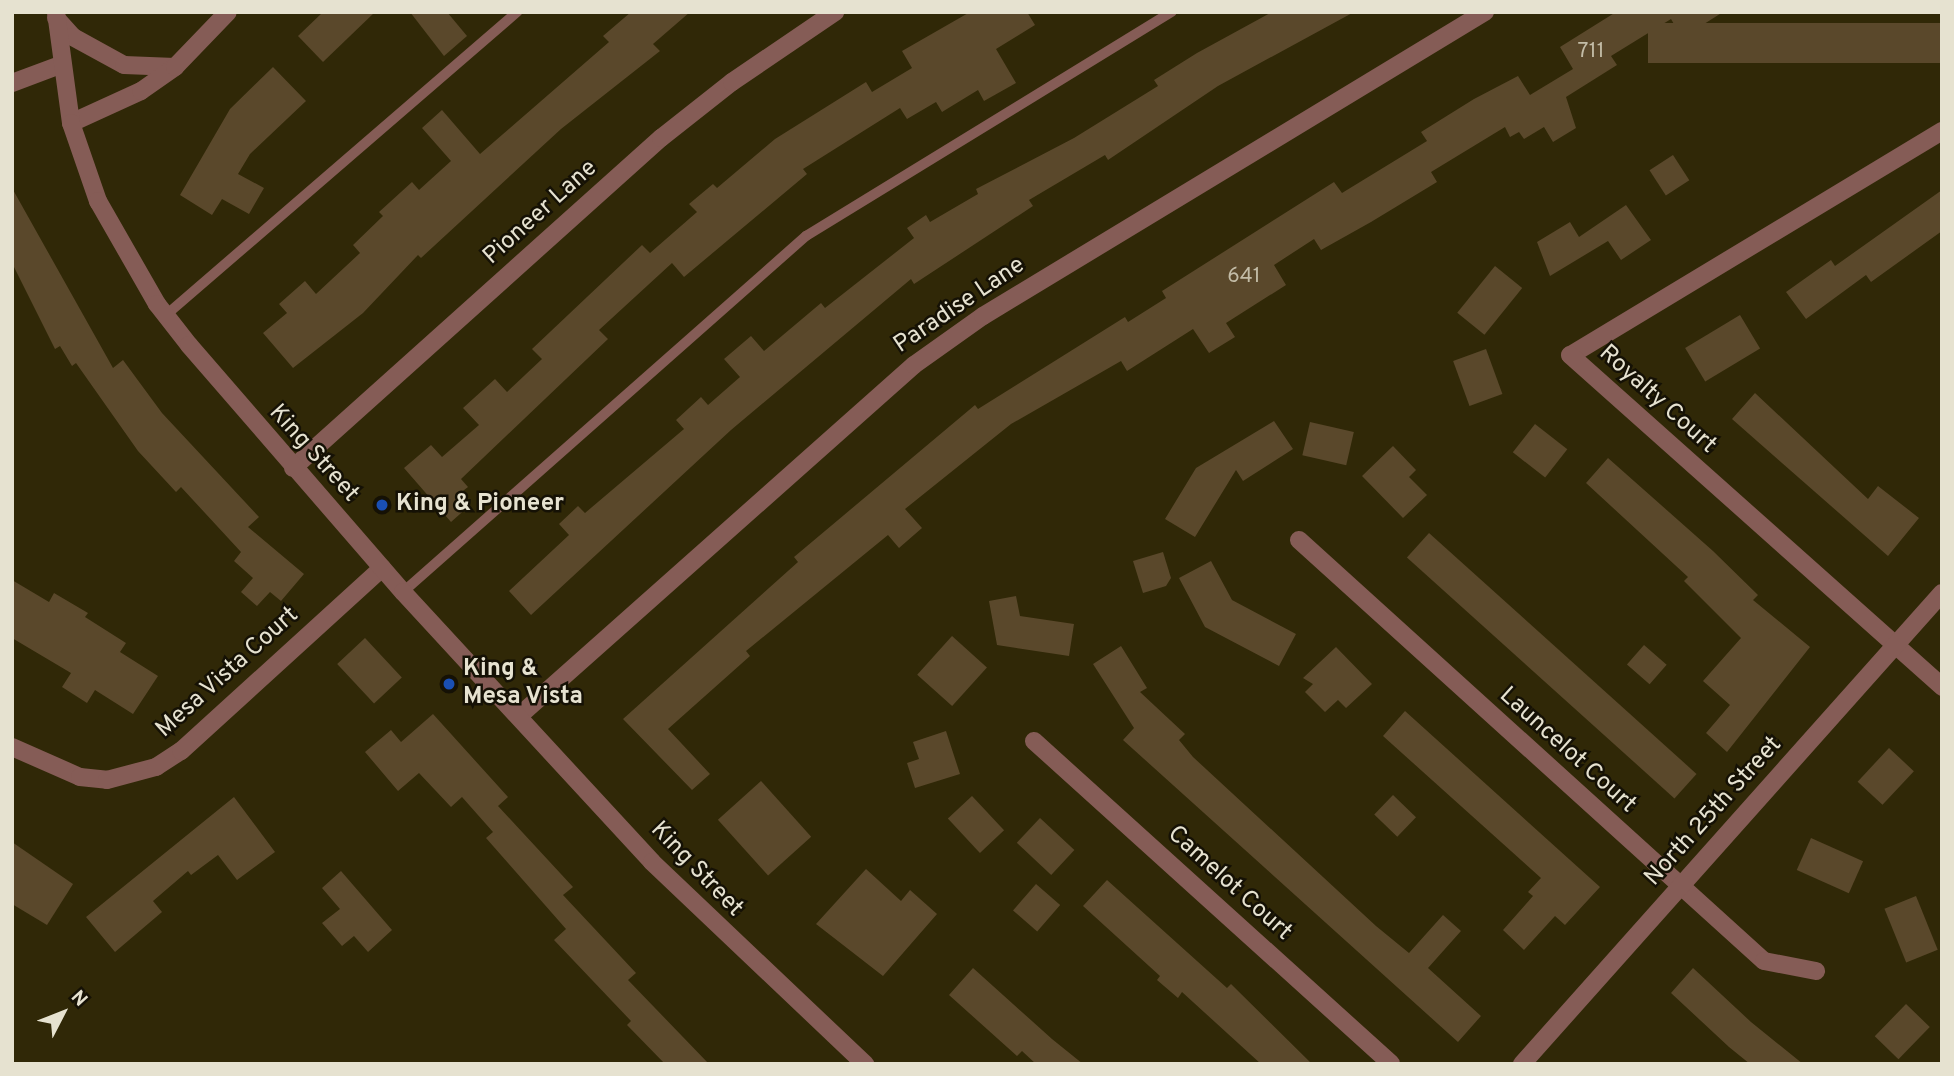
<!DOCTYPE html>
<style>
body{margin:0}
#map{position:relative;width:1954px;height:1076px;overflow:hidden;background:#302807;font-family:Overpass,sans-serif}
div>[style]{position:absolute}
.building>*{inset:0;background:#5a482b;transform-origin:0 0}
.service>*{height:10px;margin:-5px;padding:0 5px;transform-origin:5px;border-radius:5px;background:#855c56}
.minor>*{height:18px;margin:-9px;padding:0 9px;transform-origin:9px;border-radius:9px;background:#855c56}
.tertiary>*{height:18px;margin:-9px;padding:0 9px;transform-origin:9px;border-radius:9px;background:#855c56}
.dots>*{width:19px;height:19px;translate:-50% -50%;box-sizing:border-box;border:4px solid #151105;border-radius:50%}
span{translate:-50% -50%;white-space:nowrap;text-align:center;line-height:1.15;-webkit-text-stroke:5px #151105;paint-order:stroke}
.number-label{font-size:21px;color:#c3bca7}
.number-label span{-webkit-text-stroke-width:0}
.street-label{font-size:24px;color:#e6e2d0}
.poi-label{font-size:24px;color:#e6e2d0;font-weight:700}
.left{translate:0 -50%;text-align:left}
.frame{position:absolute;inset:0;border:14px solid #e6e2d0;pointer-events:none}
.north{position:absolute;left:28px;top:978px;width:70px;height:70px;-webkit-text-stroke:5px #151105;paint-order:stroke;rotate:48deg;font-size:19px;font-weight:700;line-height:28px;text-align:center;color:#e6e2d0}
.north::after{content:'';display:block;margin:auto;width:24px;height:32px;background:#e6e2d0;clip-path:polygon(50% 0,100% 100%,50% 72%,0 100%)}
</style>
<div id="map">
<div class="building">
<div style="clip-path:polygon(323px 12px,375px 12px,323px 62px,298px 36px)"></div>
<div style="clip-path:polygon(410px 12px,447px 12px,467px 36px,444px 56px)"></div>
<div style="clip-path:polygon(631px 12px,690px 12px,653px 44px,660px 51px,561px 129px,421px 258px,418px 255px,363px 313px,293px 368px,263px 333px,287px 313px,279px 304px,305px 281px,316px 294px,360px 253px,353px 245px,383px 216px,379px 212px,412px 182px,419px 190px,451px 161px,422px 128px,442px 110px,480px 154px,609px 42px,603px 36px)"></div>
<div style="clip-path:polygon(970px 12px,1027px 12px,1035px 25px,996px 49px,1016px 83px,984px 101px,978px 90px,942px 112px,936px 102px,907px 119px,900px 108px,803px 169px,807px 174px,684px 277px,672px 263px,599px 330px,608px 339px,461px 479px,468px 487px,459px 494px,469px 506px,451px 522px,404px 468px,431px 445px,442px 457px,479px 425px,463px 408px,495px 379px,507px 392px,542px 359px,532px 349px,642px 245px,650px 253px,697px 212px,689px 204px,713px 184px,717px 188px,775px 139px,866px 82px,872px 92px,912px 68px,902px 51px)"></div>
<div style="clip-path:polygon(1272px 12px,1354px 12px,1218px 86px,1108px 160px,1105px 155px,1029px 200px,1033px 206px,914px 284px,911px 279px,731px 430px,531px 615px,509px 591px,569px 535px,559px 524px,578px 506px,585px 513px,684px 429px,676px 420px,701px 397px,708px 405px,740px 377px,724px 359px,751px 336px,764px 351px,821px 303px,825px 308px,914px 238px,907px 228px,926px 215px,930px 222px,978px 194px,976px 189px,1074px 138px,1158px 86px,1154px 80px,1197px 53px)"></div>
<div style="clip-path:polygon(1616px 12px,1723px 12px,1682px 38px,1671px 19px,1611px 56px,1617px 65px,1566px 97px,1576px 128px,1553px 142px,1544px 127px,1524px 139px,1519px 132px,1510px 137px,1505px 127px,1431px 172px,1437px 182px,1371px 222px,1321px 250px,1314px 239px,1274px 265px,1286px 285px,1226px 323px,1235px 337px,1209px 353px,1193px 329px,1127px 371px,1121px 361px,1011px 424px,905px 509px,922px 528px,899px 548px,888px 535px,746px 651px,750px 656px,668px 729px,710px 774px,692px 790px,623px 719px,798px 562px,794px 557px,975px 405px,978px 409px,1125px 317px,1128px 322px,1166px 298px,1162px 291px,1334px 182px,1342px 193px,1427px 141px,1421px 132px,1474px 99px,1518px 76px,1530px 95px,1573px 69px,1560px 47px)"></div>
<div style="left:1942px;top:23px;width:40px;height:294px;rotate:90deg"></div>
<div style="clip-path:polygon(273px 67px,306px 101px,250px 154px,238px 174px,264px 188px,249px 214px,222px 199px,212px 215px,180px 195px,230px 109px)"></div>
<div style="left:1673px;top:155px;width:30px;height:28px;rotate:57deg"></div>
<div style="clip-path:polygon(12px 188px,113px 368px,123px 360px,162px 413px,259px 517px,248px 527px,304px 574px,281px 601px,270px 592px,257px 606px,241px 592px,253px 578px,234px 561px,241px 552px,181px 487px,176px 492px,138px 451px,76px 363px,72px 366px,60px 346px,55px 349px,12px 263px)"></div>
<div style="clip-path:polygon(1942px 190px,1942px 231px,1871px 282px,1866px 275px,1806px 319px,1786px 292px,1831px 260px,1835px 266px)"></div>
<div style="clip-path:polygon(1626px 205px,1651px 240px,1621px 260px,1608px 241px,1550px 276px,1537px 242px,1570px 222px,1579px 237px)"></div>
<div style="left:1495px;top:266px;width:35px;height:60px;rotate:39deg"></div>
<div style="left:1740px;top:315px;width:39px;height:64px;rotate:59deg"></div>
<div style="left:1486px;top:349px;width:48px;height:35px;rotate:70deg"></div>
<div style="clip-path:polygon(1755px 393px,1868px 499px,1878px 486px,1919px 518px,1888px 556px,1732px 419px)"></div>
<div style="clip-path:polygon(1274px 421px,1293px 449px,1243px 481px,1236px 470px,1195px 537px,1165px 519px,1196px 468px)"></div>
<div style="left:1310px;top:422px;width:45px;height:34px;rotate:13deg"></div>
<div style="left:1535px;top:424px;width:41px;height:36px;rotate:38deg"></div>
<div style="clip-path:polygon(1393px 446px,1416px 470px,1409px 477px,1427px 495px,1403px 518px,1362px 476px)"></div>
<div style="clip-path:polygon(1608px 458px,1713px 551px,1758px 595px,1753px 600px,1810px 647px,1727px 752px,1706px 733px,1730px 705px,1703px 681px,1741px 638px,1684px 581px,1688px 577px,1586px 483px)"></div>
<div style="left:1429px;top:533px;width:360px;height:33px;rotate:42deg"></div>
<div style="clip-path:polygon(1163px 552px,1171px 578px,1166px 586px,1143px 593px,1133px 561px)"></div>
<div style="clip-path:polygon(1211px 561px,1232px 600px,1296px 634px,1279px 666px,1205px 627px,1179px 578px)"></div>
<div style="clip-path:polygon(12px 580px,49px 602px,54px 593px,88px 613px,85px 617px,126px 643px,120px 652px,158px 676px,133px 714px,95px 690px,87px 703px,62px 687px,71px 673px,12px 638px)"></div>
<div style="clip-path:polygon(1016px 596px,1020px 616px,1074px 624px,1069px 656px,997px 645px,989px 601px)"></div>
<div style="left:952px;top:636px;width:47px;height:52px;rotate:42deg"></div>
<div style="left:365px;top:638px;width:54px;height:38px;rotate:47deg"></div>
<div style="left:1644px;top:645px;width:30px;height:26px;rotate:41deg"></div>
<div style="clip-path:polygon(1121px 646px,1147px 688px,1140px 692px,1185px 734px,1179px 740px,1193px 757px,1376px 926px,1409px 953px,1443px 915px,1461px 931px,1428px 968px,1481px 1016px,1458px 1042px,1123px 740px,1134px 728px,1093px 664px)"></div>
<div style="clip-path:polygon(1336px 647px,1372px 684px,1346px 708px,1338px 700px,1325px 712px,1305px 692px,1313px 684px,1303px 678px)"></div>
<div style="clip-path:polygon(1405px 711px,1600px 887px,1565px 925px,1555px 916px,1524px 950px,1503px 930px,1533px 896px,1528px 892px,1541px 878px,1383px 736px)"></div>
<div style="clip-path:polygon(433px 714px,508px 797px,498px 806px,573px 887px,563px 895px,636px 973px,628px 980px,709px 1064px,665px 1064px,627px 1025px,631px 1021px,554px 940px,566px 929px,486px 838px,493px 832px,462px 797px,451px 807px,419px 773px,398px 791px,365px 752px,391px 730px,401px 742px)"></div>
<div style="clip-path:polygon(946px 731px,960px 774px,915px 788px,907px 763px,919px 759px,913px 742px)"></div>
<div style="left:1889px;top:748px;width:34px;height:46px;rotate:43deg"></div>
<div style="left:761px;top:781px;width:75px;height:58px;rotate:48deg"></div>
<div style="left:1393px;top:795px;width:32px;height:27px;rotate:44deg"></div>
<div style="left:972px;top:796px;width:47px;height:33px;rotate:47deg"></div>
<div style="clip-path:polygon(234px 797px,275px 852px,237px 880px,218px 855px,191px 875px,188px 871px,153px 901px,162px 912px,115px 952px,86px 917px)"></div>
<div style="left:1040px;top:818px;width:47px;height:34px;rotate:43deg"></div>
<div style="left:1811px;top:838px;width:57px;height:35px;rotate:24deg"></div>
<div style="clip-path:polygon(12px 842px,73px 884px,47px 925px,12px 904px)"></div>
<div style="clip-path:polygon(866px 869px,901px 901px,910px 890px,937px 914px,883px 976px,816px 924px)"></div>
<div style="clip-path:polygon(341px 871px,392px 930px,368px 952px,354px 936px,342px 946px,322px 923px,340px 909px,322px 888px)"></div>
<div style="clip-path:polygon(1107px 880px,1227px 988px,1231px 984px,1312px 1064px,1261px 1064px,1182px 992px,1178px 998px,1157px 980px,1160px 976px,1083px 906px)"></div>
<div style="left:1036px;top:884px;width:32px;height:35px;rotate:41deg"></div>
<div style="left:1916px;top:896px;width:58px;height:34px;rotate:68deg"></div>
<div style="clip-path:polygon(973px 968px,1052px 1039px,1083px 1064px,1036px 1064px,1022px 1051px,1017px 1056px,949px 995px)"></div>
<div style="clip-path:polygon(1693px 968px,1751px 1022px,1803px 1064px,1750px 1064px,1729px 1047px,1671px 993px)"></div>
<div style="left:1906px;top:1004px;width:33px;height:45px;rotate:44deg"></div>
</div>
<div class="service">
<div style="left:166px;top:315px;width:464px;rotate:-40.8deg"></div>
<div style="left:403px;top:592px;width:538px;rotate:-41.46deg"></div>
<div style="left:806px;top:236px;width:429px;rotate:-31.5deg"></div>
</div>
<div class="minor">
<div style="left:56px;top:18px;width:25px;rotate:48deg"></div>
<div style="left:73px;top:37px;width:58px;rotate:28.8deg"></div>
<div style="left:124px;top:65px;width:51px;rotate:2.2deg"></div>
<div style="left:12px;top:83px;width:51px;rotate:-20.6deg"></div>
<div style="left:71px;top:123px;width:77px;rotate:-24.6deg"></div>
<div style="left:141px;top:91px;width:42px;rotate:-35.2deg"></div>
<div style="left:175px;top:67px;width:76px;rotate:-46.1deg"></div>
<div style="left:1942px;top:131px;width:434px;rotate:148.9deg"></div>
<div style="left:1570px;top:355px;width:499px;rotate:41.7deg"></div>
<div style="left:293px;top:468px;width:494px;rotate:-41.9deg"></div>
<div style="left:661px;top:138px;width:90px;rotate:-38.3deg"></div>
<div style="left:732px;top:82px;width:125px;rotate:-34.2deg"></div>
<div style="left:1299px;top:540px;width:627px;rotate:42.16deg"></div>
<div style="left:1764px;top:961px;width:53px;rotate:10.9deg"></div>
<div style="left:519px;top:716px;width:528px;rotate:-41.62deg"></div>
<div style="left:914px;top:365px;width:85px;rotate:-35.4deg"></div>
<div style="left:983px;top:316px;width:587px;rotate:-31.2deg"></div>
<div style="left:1034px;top:741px;width:481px;rotate:42.1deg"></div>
<div style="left:12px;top:747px;width:74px;rotate:23.8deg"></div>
<div style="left:80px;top:777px;width:27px;rotate:6deg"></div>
<div style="left:107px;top:780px;width:51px;rotate:-14.9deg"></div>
<div style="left:156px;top:767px;width:30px;rotate:-33deg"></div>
<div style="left:181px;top:751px;width:272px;rotate:-42.3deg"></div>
<div style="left:1522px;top:1064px;width:631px;rotate:-48.28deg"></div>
</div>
<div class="tertiary">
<div style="left:56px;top:12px;width:112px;rotate:82.3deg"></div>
<div style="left:71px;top:123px;width:83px;rotate:70.9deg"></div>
<div style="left:98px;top:201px;width:119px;rotate:60.2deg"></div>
<div style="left:157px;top:304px;width:52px;rotate:52deg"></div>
<div style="left:189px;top:345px;width:327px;rotate:49.1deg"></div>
<div style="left:403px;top:592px;width:367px;rotate:47.3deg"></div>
<div style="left:652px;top:862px;width:294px;rotate:43.5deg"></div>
</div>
<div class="dots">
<div style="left:382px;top:505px;background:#1a4fb4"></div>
<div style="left:449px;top:684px;background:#1a4fb4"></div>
</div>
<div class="number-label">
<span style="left:1591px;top:52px">711</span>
<span style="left:1244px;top:277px">641</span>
</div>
<div class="street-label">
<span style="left:541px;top:213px;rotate:-42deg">Pioneer Lane</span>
<span style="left:960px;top:306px;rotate:-34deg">Paradise Lane</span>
<span style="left:1657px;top:400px;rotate:42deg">Royalty Court</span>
<span style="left:313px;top:454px;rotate:48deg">King Street</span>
<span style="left:228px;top:673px;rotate:-42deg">Mesa Vista Court</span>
<span style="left:1567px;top:751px;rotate:42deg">Launcelot Court</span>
<span style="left:1714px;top:812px;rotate:-48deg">North 25th Street</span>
<span style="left:696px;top:870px;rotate:46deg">King Street</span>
<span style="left:1229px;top:884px;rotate:42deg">Camelot Court</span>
</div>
<div class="poi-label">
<span class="left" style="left:396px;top:505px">King &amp; Pioneer</span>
<span class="left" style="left:463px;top:684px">King &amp;<br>Mesa Vista</span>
</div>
<div class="frame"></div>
<div class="north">N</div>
</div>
